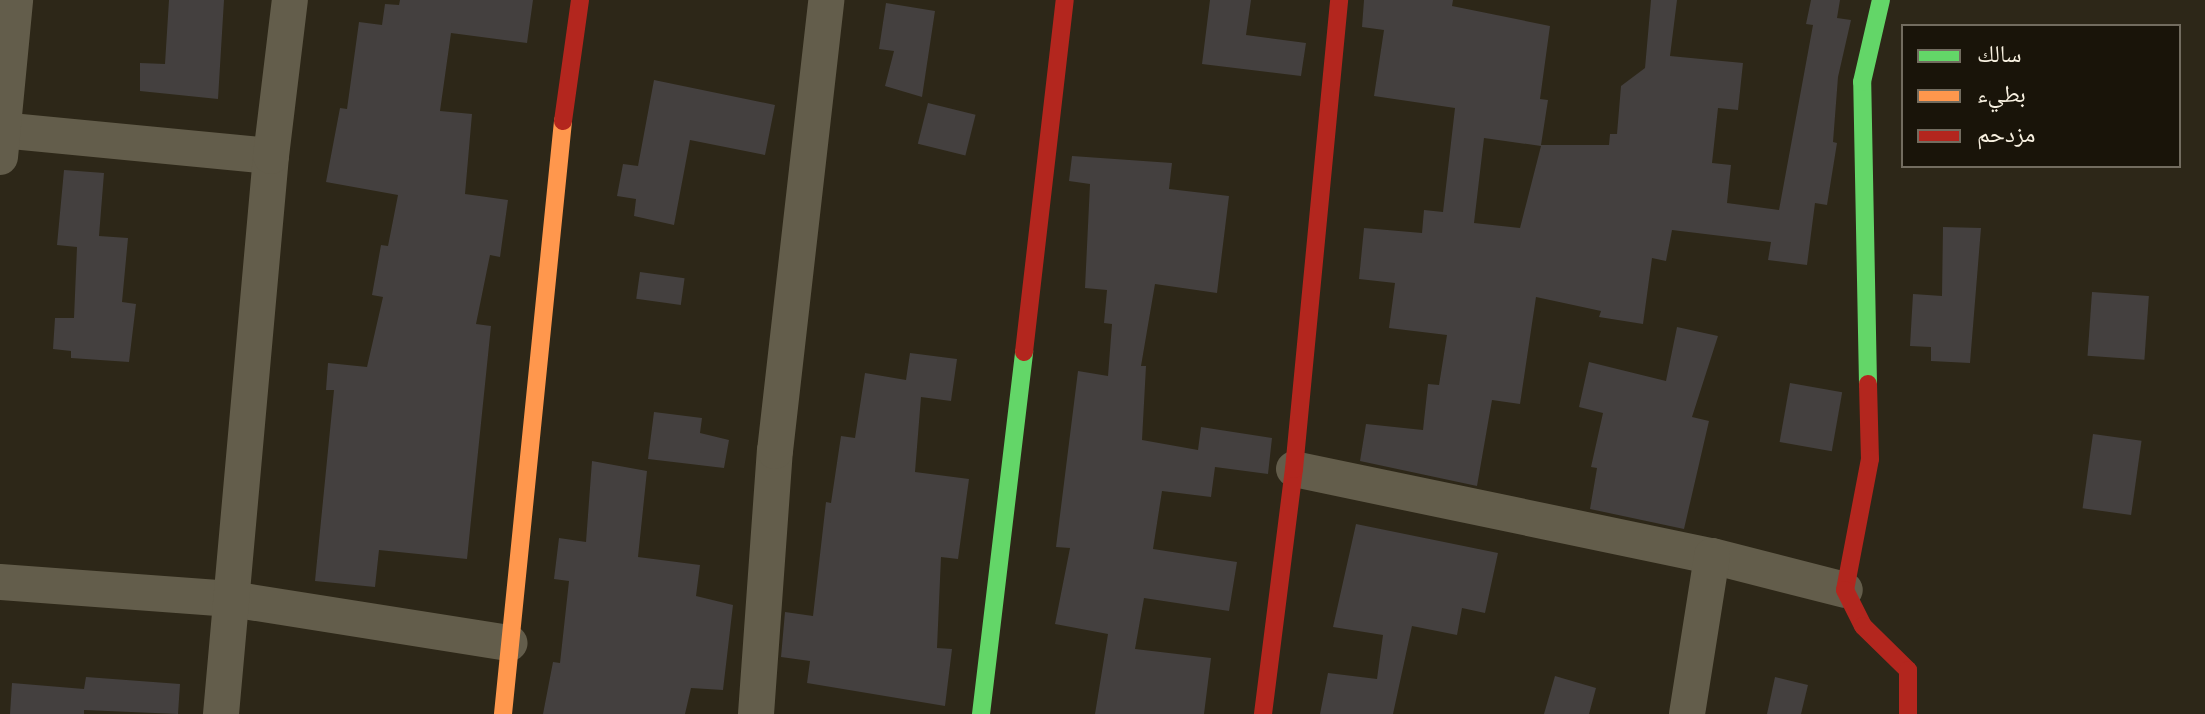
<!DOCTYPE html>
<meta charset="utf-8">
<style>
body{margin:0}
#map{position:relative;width:2205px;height:714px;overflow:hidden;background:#2d2718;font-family:"Libre Baskerville","Noto Naskh Arabic",serif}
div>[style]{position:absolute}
.building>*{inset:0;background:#44403f;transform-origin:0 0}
.street>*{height:36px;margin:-18px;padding:0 18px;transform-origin:18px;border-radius:18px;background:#635d4b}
.fast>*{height:18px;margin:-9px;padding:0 9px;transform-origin:9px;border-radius:9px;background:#63d668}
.slow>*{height:18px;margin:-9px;padding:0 9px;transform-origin:9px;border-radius:9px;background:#ff974d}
.jam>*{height:18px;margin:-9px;padding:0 9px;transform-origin:9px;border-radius:9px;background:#b3261e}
span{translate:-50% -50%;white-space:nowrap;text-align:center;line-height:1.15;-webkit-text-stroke:6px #191409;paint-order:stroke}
.legend{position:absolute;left:1901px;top:24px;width:280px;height:144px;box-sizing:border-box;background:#191409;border:2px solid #726c5f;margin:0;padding:10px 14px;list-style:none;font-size:24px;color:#f8f1e1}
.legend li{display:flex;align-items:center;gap:16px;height:40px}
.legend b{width:40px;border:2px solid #726c5f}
</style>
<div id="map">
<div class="building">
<div style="clip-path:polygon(169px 0,224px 0,218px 99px,140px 91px,140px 63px,165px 64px)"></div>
<div style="clip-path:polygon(400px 0,533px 0,527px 43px,451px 33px,440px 111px,472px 114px,465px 194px,508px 200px,500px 257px,490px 255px,476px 324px,491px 326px,467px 559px,379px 550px,375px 587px,315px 581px,334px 390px,326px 390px,328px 363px,367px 367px,383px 297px,372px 295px,381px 245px,388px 246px,398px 195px,326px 182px,340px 108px,347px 109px,359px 22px,382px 25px,385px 4px,399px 5px)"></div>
<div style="clip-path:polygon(1210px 0,1251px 0,1246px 35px,1306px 43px,1301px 76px,1202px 64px)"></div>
<div style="clip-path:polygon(evenodd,1364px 0,1453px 0,1452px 6px,1550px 26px,1540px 99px,1548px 100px,1541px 145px,1609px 145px,1610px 134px,1617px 134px,1621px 86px,1645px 68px,1651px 0,1677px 0,1670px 56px,1743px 63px,1738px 110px,1718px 108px,1712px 163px,1731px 165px,1727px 203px,1779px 210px,1813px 25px,1806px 24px,1811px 0,1840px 0,1837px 18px,1851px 20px,1838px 77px,1833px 142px,1837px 143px,1827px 205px,1815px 203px,1807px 265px,1768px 260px,1771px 242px,1672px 230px,1666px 261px,1652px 258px,1643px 324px,1599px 317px,1601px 311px,1536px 297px,1520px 404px,1492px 400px,1477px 486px,1360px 461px,1366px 424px,1423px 430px,1428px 384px,1439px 385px,1447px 335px,1389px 328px,1395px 283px,1359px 279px,1364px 228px,1422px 233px,1424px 210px,1443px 212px,1455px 108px,1374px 96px,1384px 30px,1362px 27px,1364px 0,1484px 138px,1541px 146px,1520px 228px,1474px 223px,1484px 138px)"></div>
<div style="clip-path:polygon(886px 3px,935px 11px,922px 97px,885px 86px,894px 51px,879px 49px)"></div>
<div style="clip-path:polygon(654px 80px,775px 105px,765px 155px,690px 140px,674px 225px,634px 216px,636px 199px,617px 196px,623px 164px,638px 166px)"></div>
<div style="left:928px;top:103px;width:49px;height:42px;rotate:14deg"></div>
<div style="clip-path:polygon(1072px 156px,1172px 163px,1169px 189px,1229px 196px,1217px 293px,1155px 284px,1141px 366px,1146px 366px,1142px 440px,1198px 450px,1201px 427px,1272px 438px,1268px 474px,1215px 467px,1211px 497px,1162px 491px,1153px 549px,1237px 562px,1229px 611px,1144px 598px,1135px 649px,1211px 658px,1204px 714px,1095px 714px,1108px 634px,1055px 624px,1070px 548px,1056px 547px,1078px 371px,1108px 376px,1112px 324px,1104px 323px,1107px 290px,1085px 288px,1090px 184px,1069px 181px)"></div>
<div style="clip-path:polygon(64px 170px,104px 173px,99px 236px,128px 238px,122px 302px,136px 304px,129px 362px,71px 358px,71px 351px,53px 349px,55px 318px,74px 318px,77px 247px,57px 245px)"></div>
<div style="clip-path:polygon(1943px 227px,1981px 228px,1970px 363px,1931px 361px,1931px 347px,1910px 346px,1913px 294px,1942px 296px)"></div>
<div style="left:640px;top:272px;width:45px;height:27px;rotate:8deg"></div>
<div style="left:2092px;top:292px;width:57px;height:64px;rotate:4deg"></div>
<div style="clip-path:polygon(1677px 327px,1718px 336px,1692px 417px,1709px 421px,1684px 529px,1590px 509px,1597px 468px,1591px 467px,1603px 413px,1579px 407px,1589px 362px,1666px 381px)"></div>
<div style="clip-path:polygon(910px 353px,957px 359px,951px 401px,921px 397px,915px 472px,969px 479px,958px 559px,941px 557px,937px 648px,952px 649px,945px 706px,807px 683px,810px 661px,781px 657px,785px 612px,813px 616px,826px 502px,831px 503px,841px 436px,855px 438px,865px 373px,906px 380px)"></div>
<div style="left:1790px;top:383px;width:53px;height:60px;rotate:10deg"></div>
<div style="clip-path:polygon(654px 412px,702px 418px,700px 433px,729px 440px,724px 468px,648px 459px)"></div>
<div style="left:2093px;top:434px;width:49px;height:75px;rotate:8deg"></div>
<div style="clip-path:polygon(592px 461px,647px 471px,638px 557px,700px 565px,696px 596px,733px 605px,723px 690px,691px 688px,685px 714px,543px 714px,553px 662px,560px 663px,569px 581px,554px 579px,559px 538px,586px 542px)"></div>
<div style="clip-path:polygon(1356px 524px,1498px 553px,1485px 613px,1462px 608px,1457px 635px,1412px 626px,1393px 714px,1320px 714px,1328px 673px,1377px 679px,1383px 635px,1333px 627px)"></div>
<div style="clip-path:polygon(1555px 676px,1596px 688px,1589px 714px,1544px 714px)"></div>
<div style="clip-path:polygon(86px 677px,180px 684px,178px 714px,84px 710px,84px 714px,10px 714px,12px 683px,84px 689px)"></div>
<div style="clip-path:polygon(1775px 677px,1808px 685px,1801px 714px,1767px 714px)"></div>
</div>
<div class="street">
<div style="left:0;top:130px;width:272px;rotate:5.5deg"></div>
<div style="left:0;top:157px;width:158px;rotate:-84.5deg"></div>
<div style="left:1294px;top:469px;width:427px;rotate:11.8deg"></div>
<div style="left:1712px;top:556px;width:137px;rotate:14.3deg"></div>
<div style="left:0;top:582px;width:232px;rotate:4.2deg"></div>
<div style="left:231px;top:599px;width:282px;rotate:9deg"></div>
<div style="left:221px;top:714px;width:560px;rotate:-84.88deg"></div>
<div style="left:271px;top:156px;width:157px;rotate:-83.1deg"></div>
<div style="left:756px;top:714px;width:264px;rotate:-85.9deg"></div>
<div style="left:775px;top:451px;width:454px;rotate:-83.5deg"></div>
<div style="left:1687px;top:714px;width:160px;rotate:-81deg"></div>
</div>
<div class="fast">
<div style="left:1868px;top:384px;width:302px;rotate:-91.1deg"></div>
<div style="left:1862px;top:82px;width:84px;rotate:-77deg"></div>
<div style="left:981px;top:714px;width:365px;rotate:-83.2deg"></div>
</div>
<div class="slow">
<div style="left:503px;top:714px;width:596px;rotate:-84.22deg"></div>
</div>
<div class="jam">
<div style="left:563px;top:121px;width:122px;rotate:-82deg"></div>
<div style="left:1024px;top:352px;width:354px;rotate:-83.4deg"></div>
<div style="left:1868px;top:384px;width:75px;rotate:88.5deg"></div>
<div style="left:1870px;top:459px;width:133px;rotate:100.8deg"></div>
<div style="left:1845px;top:590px;width:40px;rotate:63.4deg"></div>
<div style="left:1863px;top:626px;width:63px;rotate:44.4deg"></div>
<div style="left:1908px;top:670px;width:44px;rotate:90deg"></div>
<div style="left:1263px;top:714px;width:247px;rotate:-82.8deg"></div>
<div style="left:1294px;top:469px;width:471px;rotate:-84.5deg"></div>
</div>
<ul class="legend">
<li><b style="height:10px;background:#63d668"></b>سالك</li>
<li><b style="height:10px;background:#ff974d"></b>بطيء</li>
<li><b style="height:10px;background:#b3261e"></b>مزدحم</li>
</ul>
</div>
